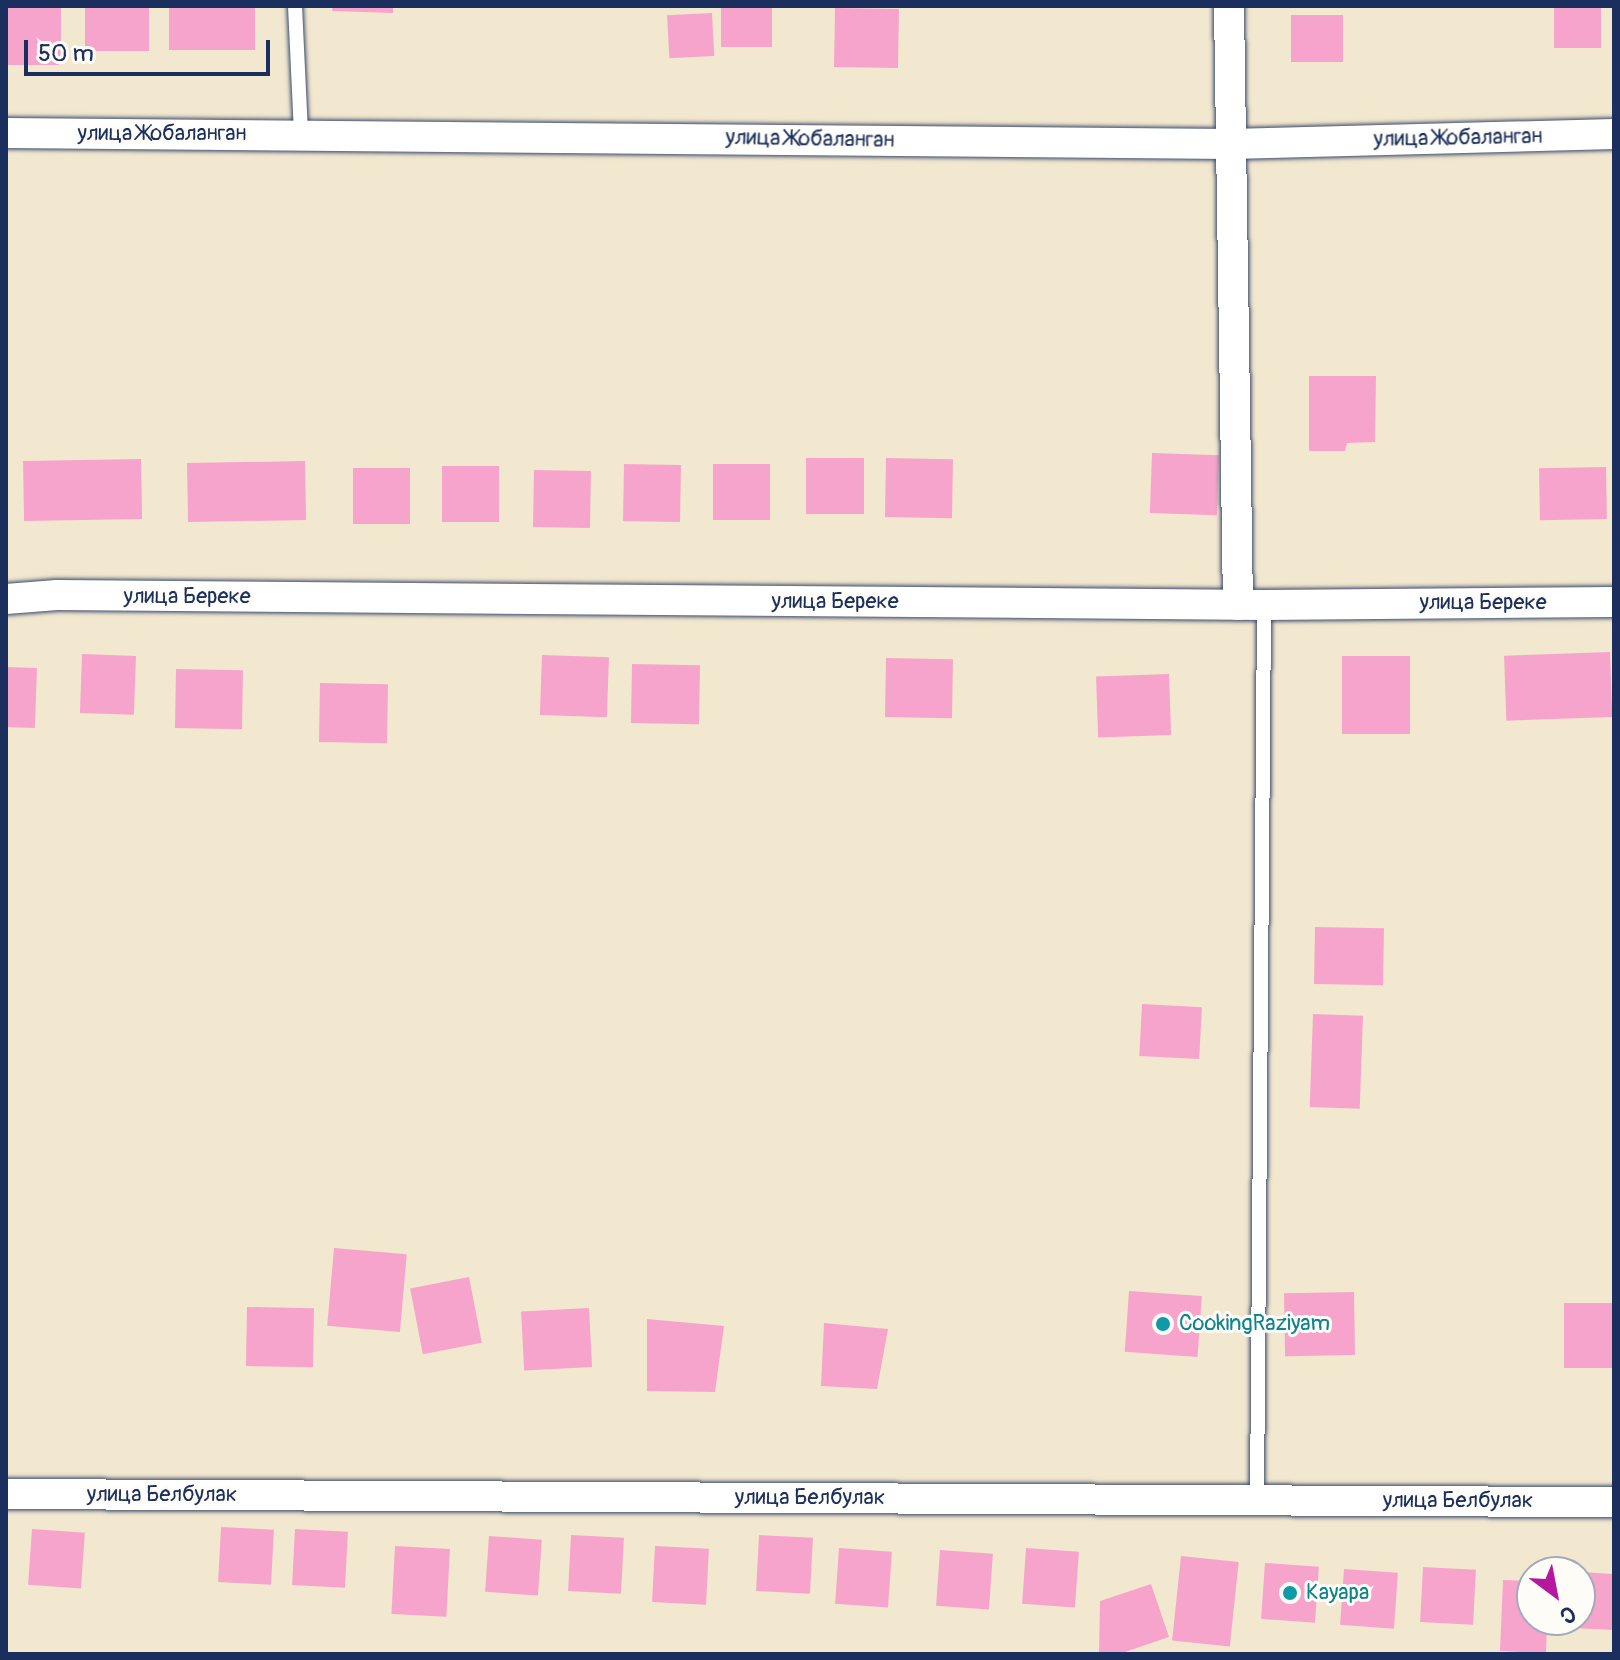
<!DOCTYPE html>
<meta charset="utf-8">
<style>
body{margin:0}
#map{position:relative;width:1620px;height:1660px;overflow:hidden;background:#f2e8cf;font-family:Pangolin,sans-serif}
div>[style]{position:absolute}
.building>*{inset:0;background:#f7a4cc;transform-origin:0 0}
.roads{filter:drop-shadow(0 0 2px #3b4b6f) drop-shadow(0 0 2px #3b4b6f)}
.service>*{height:14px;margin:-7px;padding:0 7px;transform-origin:7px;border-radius:7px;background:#fff}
.minor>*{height:30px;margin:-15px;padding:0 15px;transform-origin:15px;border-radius:15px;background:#fff}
.dots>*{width:22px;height:22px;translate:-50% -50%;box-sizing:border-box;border:4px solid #fdfcf7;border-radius:50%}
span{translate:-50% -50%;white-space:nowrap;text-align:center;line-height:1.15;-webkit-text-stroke:6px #fdfcf7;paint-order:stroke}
.street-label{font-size:22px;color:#1b2f5e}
.culture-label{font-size:22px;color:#0d838f}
.left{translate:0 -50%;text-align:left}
.frame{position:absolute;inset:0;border:8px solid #1b2f5e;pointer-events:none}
.north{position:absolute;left:1516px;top:1556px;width:80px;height:80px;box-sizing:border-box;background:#fdfcf7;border:2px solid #a3aaba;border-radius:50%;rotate:148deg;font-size:22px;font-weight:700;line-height:32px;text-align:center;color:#1b2f5e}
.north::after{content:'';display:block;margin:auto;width:28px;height:36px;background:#b5179e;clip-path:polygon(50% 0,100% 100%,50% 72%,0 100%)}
.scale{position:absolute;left:24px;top:40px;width:246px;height:36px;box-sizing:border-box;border:4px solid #1b2f5e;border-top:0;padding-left:10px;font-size:24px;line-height:28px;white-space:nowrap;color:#1b2f5e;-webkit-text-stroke:6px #fdfcf7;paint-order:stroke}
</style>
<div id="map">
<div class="building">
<div style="left:6px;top:6px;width:55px;height:59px"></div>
<div style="left:85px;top:6px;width:64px;height:45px"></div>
<div style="left:169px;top:6px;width:86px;height:44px"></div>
<div style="clip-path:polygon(333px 6px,393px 6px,393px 13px,332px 11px)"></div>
<div style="left:721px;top:6px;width:51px;height:41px"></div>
<div style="left:1554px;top:6px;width:47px;height:42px"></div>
<div style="left:835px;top:8px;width:64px;height:59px;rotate:1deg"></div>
<div style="left:712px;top:13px;width:43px;height:45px;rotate:87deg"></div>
<div style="left:1291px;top:15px;width:52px;height:47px"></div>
<div style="clip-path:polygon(1309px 376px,1376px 376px,1375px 442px,1347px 443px,1345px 451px,1309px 451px)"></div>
<div style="left:1152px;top:453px;width:67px;height:60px;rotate:2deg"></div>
<div style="left:806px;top:458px;width:58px;height:56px"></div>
<div style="left:886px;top:458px;width:67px;height:59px;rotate:1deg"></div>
<div style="left:141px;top:459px;width:60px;height:118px;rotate:89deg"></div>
<div style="left:305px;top:461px;width:59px;height:118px;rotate:89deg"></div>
<div style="left:624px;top:464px;width:57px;height:57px;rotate:1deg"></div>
<div style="left:713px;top:464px;width:57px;height:56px"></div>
<div style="left:442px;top:466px;width:57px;height:56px"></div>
<div style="left:1606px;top:467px;width:52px;height:67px;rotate:89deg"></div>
<div style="left:353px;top:468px;width:57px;height:56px"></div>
<div style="left:534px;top:470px;width:57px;height:57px;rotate:1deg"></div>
<div style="left:1610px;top:652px;width:65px;height:106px;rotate:88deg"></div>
<div style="left:82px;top:654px;width:54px;height:59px;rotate:2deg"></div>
<div style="left:542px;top:655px;width:67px;height:60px;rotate:2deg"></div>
<div style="left:1342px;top:656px;width:68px;height:78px"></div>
<div style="left:886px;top:658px;width:67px;height:59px;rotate:1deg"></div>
<div style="left:632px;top:664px;width:68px;height:59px;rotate:1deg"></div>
<div style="left:6px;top:667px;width:31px;height:60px;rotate:2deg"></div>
<div style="left:176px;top:669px;width:67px;height:59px;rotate:1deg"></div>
<div style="left:1169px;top:674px;width:61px;height:73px;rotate:88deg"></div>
<div style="left:320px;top:683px;width:68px;height:59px;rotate:1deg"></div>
<div style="left:1315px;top:927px;width:69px;height:57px;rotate:1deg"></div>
<div style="left:1142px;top:1004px;width:60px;height:52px;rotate:3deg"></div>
<div style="left:1313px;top:1014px;width:50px;height:93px;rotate:2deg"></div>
<div style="left:334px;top:1248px;width:73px;height:78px;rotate:5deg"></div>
<div style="left:469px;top:1277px;width:67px;height:60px;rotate:79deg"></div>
<div style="left:1129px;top:1291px;width:73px;height:61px;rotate:4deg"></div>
<div style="left:1354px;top:1292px;width:63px;height:70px;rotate:89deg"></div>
<div style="left:1614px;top:1303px;width:65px;height:50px;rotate:90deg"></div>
<div style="left:247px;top:1307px;width:67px;height:59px;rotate:1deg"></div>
<div style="left:589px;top:1308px;width:59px;height:68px;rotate:87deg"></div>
<div style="clip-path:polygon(647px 1319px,724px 1326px,715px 1392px,647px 1391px)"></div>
<div style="clip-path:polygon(824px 1323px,888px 1329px,877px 1389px,821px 1386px)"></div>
<div style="left:221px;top:1527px;width:53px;height:55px;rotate:3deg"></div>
<div style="left:32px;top:1529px;width:53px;height:56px;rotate:4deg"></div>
<div style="left:295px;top:1529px;width:53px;height:56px;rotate:3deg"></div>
<div style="left:571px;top:1535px;width:53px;height:56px;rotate:3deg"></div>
<div style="left:759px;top:1535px;width:54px;height:56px;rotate:3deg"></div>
<div style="left:489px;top:1536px;width:53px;height:56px;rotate:4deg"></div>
<div style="left:395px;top:1546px;width:55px;height:68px;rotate:3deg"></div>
<div style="left:655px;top:1546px;width:54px;height:56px;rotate:3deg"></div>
<div style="left:839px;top:1548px;width:53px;height:56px;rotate:4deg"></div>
<div style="left:1026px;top:1548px;width:53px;height:56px;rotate:4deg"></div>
<div style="left:940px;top:1550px;width:53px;height:56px;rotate:4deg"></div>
<div style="left:1181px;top:1556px;width:58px;height:85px;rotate:6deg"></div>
<div style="left:1265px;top:1563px;width:54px;height:56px;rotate:4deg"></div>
<div style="left:1423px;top:1567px;width:53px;height:55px;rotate:3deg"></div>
<div style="left:1344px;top:1569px;width:54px;height:56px;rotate:4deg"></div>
<div style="clip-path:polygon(1580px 1572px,1614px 1574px,1614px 1630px,1573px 1628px,1574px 1620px,1580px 1620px)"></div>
<div style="clip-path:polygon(1503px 1580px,1532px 1581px,1532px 1620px,1547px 1620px,1546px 1653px,1500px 1651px)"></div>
<div style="clip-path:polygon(1151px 1584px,1169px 1637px,1119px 1654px,1099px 1654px,1100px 1601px)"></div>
</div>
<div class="roads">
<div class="service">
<div style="left:295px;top:6px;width:128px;rotate:87.3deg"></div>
<div style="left:1257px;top:1500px;width:895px;rotate:-89.55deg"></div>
</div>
<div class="minor">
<div style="left:1229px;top:6px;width:599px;rotate:89.14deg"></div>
<div style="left:6px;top:133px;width:1225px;rotate:0.51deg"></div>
<div style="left:1231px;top:144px;width:383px;rotate:-1.5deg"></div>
<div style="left:6px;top:599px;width:51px;rotate:-4.5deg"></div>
<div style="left:57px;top:595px;width:1207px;rotate:0.47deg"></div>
<div style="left:1264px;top:605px;width:350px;rotate:-0.5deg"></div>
<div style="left:6px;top:1494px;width:1608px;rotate:0.29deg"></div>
</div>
</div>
<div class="dots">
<div style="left:1163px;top:1324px;background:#0f9aa8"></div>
<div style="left:1290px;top:1593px;background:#0f9aa8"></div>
</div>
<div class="street-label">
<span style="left:162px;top:134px">улица Жобаланган</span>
<span style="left:1458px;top:138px;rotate:-1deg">улица Жобаланган</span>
<span style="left:810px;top:139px;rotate:1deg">улица Жобаланган</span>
<span style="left:187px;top:597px">улица Береке</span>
<span style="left:835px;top:602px">улица Береке</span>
<span style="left:1483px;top:603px">улица Береке</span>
<span style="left:162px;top:1495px">улица Белбулак</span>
<span style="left:810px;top:1498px">улица Белбулак</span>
<span style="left:1458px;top:1501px">улица Белбулак</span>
</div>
<div class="culture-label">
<span class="left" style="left:1179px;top:1324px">CookingRaziyam</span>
<span class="left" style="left:1306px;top:1593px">Кауара</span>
</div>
<div class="frame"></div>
<div class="north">С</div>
<div class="scale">50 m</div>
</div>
